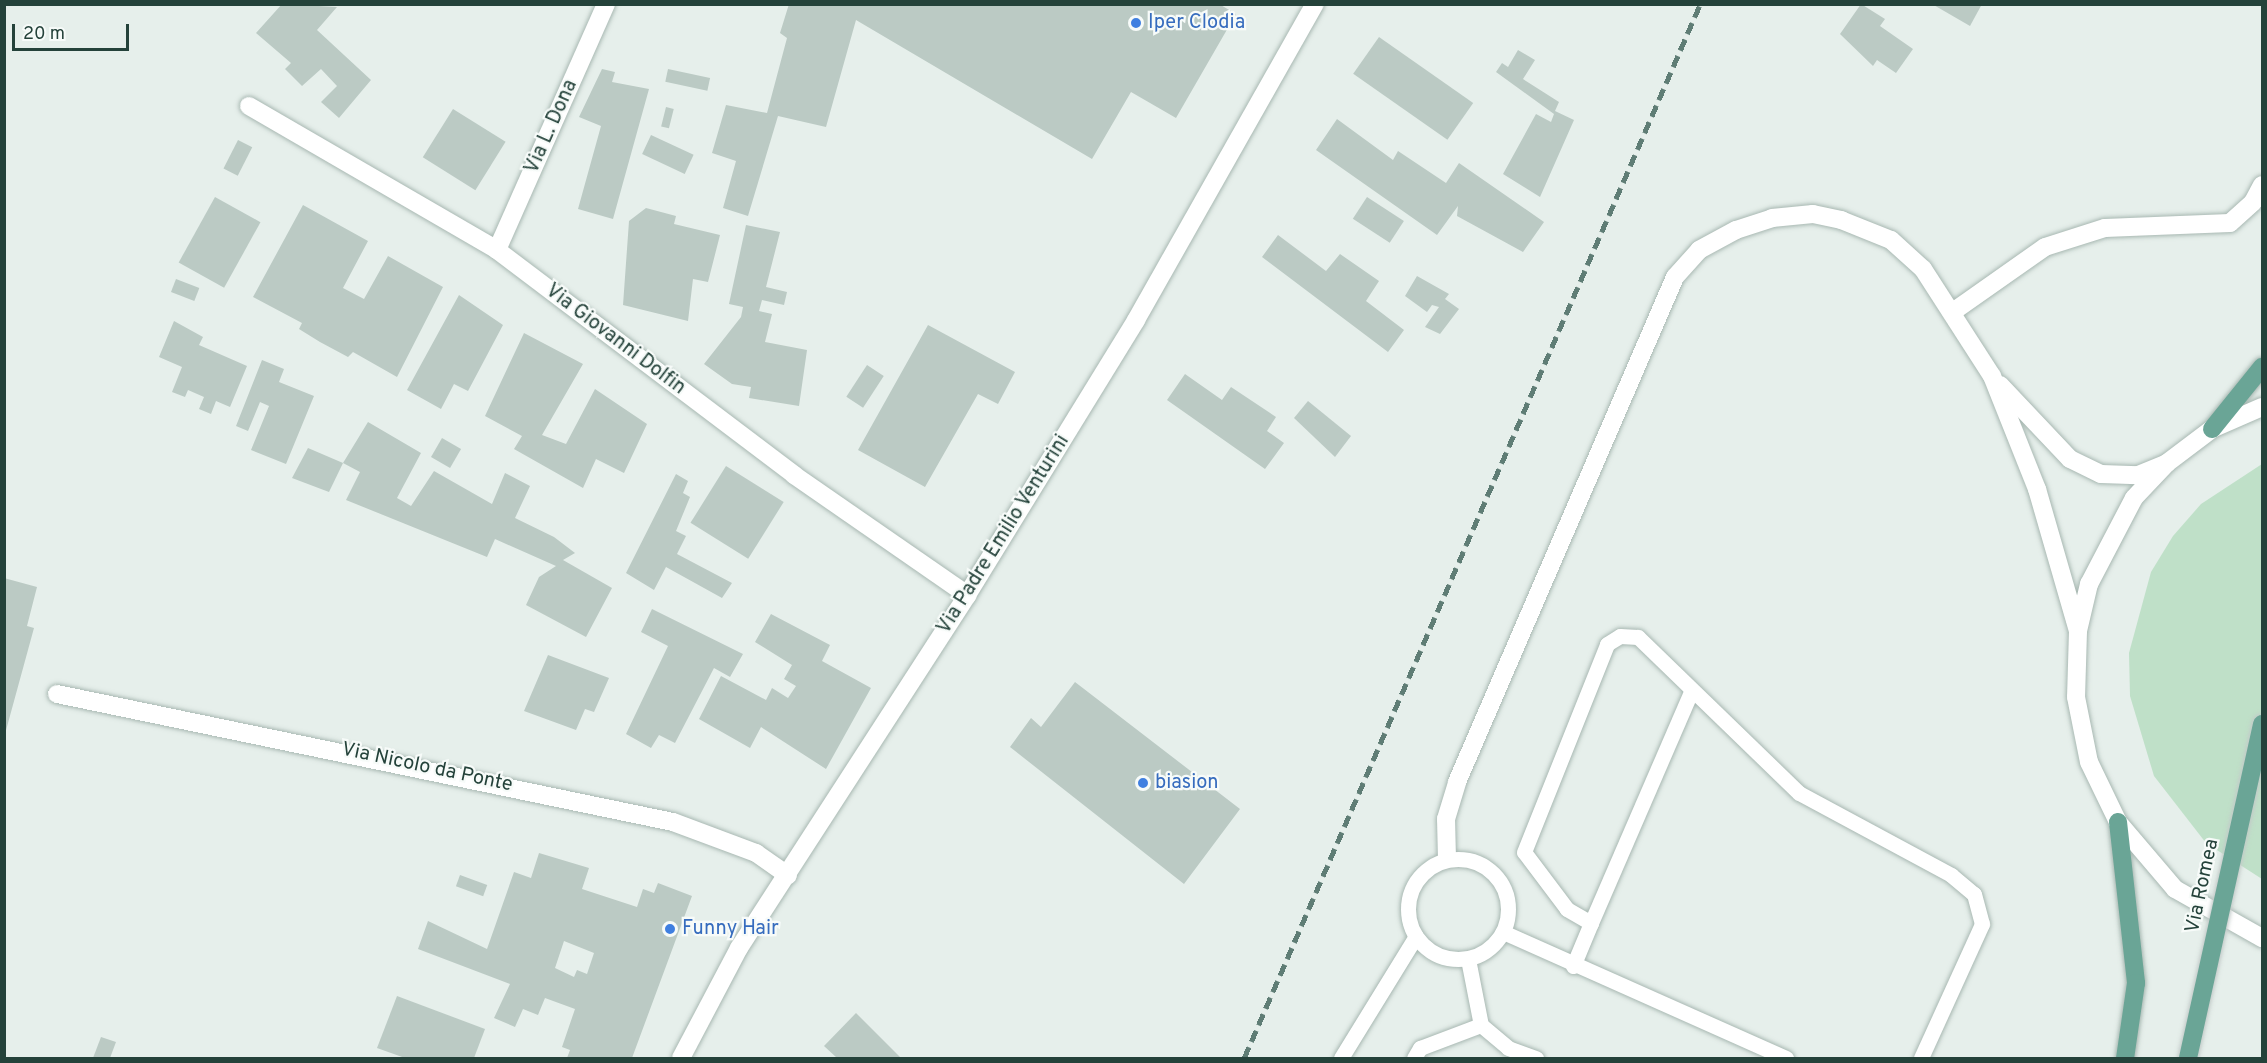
<!DOCTYPE html>
<style>
body{margin:0}
#map{position:relative;width:2267px;height:1063px;overflow:hidden;background:#e6efeb;font-family:Overpass,sans-serif}
div>[style]{position:absolute}
.green>*{inset:0;background:#bfe0c8}
.building>*{inset:0;background:#bbcac4;transform-origin:0 0}
.roads{filter:drop-shadow(0 0 2px #a8b8b2) drop-shadow(0 0 2px #a8b8b2)}
.lane>*{height:15px;margin:-7.5px;padding:0 7.5px;transform-origin:7.5px;border-radius:7.5px;background:#fff}
.lane>.ring{margin:-7.5px;padding:0;box-sizing:content-box;background:none;border:15px solid #fff;border-radius:50%}
.street>*{height:18px;margin:-9px;padding:0 9px;transform-origin:9px;border-radius:9px;background:#fff}
.secondary>*{height:18px;margin:-9px;padding:0 9px;transform-origin:9px;border-radius:9px;background:#fff}
.primary>*{height:18px;margin:-9px;padding:0 9px;transform-origin:9px;border-radius:9px;background:#6aa596}
.rail>*{height:4.5px;margin-top:-2.25px;transform-origin:0;background:repeating-linear-gradient(90deg,#5f7d75 0 12px,transparent 0 18px)}
.bridges{filter:drop-shadow(0 0 2px #c2cac8) drop-shadow(0 0 2px #c2cac8)}
.primary-bridge>*{height:18px;margin:-9px;padding:0 9px;transform-origin:9px;border-radius:9px;background:#6aa596}
.dots>*{width:16px;height:16px;translate:-50% -50%;box-sizing:border-box;border:3px solid #f7fbf9;border-radius:50%}
span{translate:-50% -50%;white-space:nowrap;text-align:center;line-height:1.15;-webkit-text-stroke:4.5px #f7fbf9;paint-order:stroke}
.shop-label{font-size:20px;color:#366cbe}
.left{translate:0 -50%;text-align:left}
.street-label{font-size:20px;color:#24423a}
.frame{position:absolute;inset:0;border:6px solid #24423a;pointer-events:none}
.scale{position:absolute;left:12px;top:24px;width:117px;height:27px;box-sizing:border-box;border:3px solid #24423a;border-top:0;padding-left:8px;font-size:18px;line-height:21px;white-space:nowrap;color:#24423a;-webkit-text-stroke:4px #f7fbf9;paint-order:stroke}
</style>
<div id="map">
<div class="green">
<div style="clip-path:polygon(2262px 464px,2262px 879px,2206px 843px,2154px 776px,2130px 696px,2129px 653px,2151px 572px,2173px 536px,2201px 504px)"></div>
</div>
<div class="building">
<div style="clip-path:polygon(282px 4px,337px 7px,317px 30px,371px 80px,339px 118px,321px 102px,337px 86px,321px 69px,302px 86px,285px 69px,291px 63px,256px 33px)"></div>
<div style="clip-path:polygon(789px 4px,1219px 4px,1236px 14px,1176px 118px,1131px 92px,1092px 159px,856px 20px,826px 127px,778px 116px,748px 216px,723px 208px,736px 161px,712px 153px,726px 105px,767px 113px,787px 38px,780px 33px)"></div>
<div style="clip-path:polygon(1861px 4px,1885px 19px,1880px 26px,1913px 49px,1896px 73px,1877px 60px,1873px 66px,1840px 34px)"></div>
<div style="clip-path:polygon(1932px 4px,1982px 4px,1970px 26px)"></div>
<div style="left:1379px;top:37px;width:115px;height:45px;rotate:35deg"></div>
<div style="clip-path:polygon(1518px 50px,1535px 60px,1523px 79px,1559px 102px,1555px 111px,1574px 120px,1540px 197px,1503px 174px,1536px 114px,1551px 122px,1554px 114px,1496px 72px,1502px 63px,1508px 67px)"></div>
<div style="clip-path:polygon(602px 69px,615px 72px,612px 82px,649px 89px,613px 219px,578px 209px,601px 126px,579px 117px)"></div>
<div style="left:668px;top:69px;width:43px;height:13px;rotate:12deg"></div>
<div style="left:666px;top:107px;width:8px;height:20px;rotate:14deg"></div>
<div style="left:453px;top:109px;width:62px;height:57px;rotate:32deg"></div>
<div style="clip-path:polygon(1337px 119px,1393px 160px,1398px 151px,1446px 183px,1459px 163px,1544px 222px,1523px 252px,1457px 216px,1458px 206px,1437px 235px,1316px 150px)"></div>
<div style="left:651px;top:135px;width:47px;height:21px;rotate:25deg"></div>
<div style="left:238px;top:140px;width:16px;height:32px;rotate:27deg"></div>
<div style="left:215px;top:197px;width:52px;height:75px;rotate:29deg"></div>
<div style="left:1367px;top:197px;width:44px;height:26px;rotate:33deg"></div>
<div style="clip-path:polygon(303px 205px,368px 241px,343px 288px,364px 299px,388px 256px,443px 287px,397px 377px,353px 352px,348px 357px,320px 342px,299px 329px,302px 323px,253px 297px)"></div>
<div style="clip-path:polygon(646px 208px,676px 216px,674px 224px,720px 235px,708px 282px,693px 279px,688px 321px,623px 305px,629px 221px)"></div>
<div style="clip-path:polygon(746px 225px,780px 232px,766px 287px,787px 292px,784px 305px,762px 300px,759px 311px,772px 314px,765px 342px,807px 350px,799px 406px,749px 398px,751px 387px,732px 384px,704px 364px,741px 317px,743px 307px,729px 304px)"></div>
<div style="clip-path:polygon(1278px 235px,1326px 271px,1340px 254px,1379px 281px,1366px 301px,1404px 330px,1388px 352px,1262px 257px)"></div>
<div style="clip-path:polygon(1417px 276px,1449px 294px,1445px 299px,1459px 309px,1440px 334px,1425px 327px,1439px 307px,1432px 305px,1427px 312px,1405px 296px)"></div>
<div style="left:176px;top:279px;width:25px;height:14px;rotate:21deg"></div>
<div style="clip-path:polygon(459px 295px,503px 325px,468px 391px,454px 384px,441px 409px,407px 390px)"></div>
<div style="clip-path:polygon(174px 321px,203px 337px,199px 345px,247px 366px,230px 407px,216px 401px,211px 414px,199px 409px,204px 397px,188px 390px,185px 397px,172px 392px,182px 367px,159px 357px)"></div>
<div style="clip-path:polygon(928px 325px,1015px 372px,998px 404px,978px 394px,925px 487px,858px 450px)"></div>
<div style="clip-path:polygon(524px 333px,583px 364px,542px 435px,566px 444px,595px 389px,647px 424px,624px 473px,596px 459px,583px 488px,514px 449px,522px 436px,485px 416px)"></div>
<div style="clip-path:polygon(262px 360px,284px 369px,279px 382px,314px 396px,286px 464px,251px 450px,269px 406px,260px 402px,248px 431px,236px 426px)"></div>
<div style="left:867px;top:365px;width:20px;height:38px;rotate:33deg"></div>
<div style="clip-path:polygon(1185px 374px,1222px 400px,1231px 387px,1276px 417px,1267px 431px,1284px 443px,1265px 469px,1167px 400px)"></div>
<div style="clip-path:polygon(1308px 401px,1351px 436px,1335px 457px,1294px 418px)"></div>
<div style="clip-path:polygon(368px 422px,421px 453px,397px 498px,411px 506px,434px 471px,492px 504px,505px 473px,530px 486px,515px 518px,554px 537px,575px 553px,563px 560px,612px 588px,586px 637px,526px 605px,539px 577px,556px 566px,495px 539px,487px 557px,346px 500px,360px 472px,343px 463px)"></div>
<div style="left:442px;top:438px;width:22px;height:22px;rotate:30deg"></div>
<div style="clip-path:polygon(308px 448px,343px 463px,329px 492px,292px 478px)"></div>
<div style="left:726px;top:466px;width:68px;height:67px;rotate:32deg"></div>
<div style="clip-path:polygon(676px 474px,688px 481px,683px 493px,690px 497px,676px 531px,686px 536px,677px 554px,732px 583px,722px 598px,666px 567px,654px 590px,626px 573px)"></div>
<div style="clip-path:polygon(4px 578px,37px 587px,27px 626px,34px 628px,5px 734px)"></div>
<div style="clip-path:polygon(652px 609px,743px 654px,730px 677px,714px 668px,675px 743px,659px 735px,651px 748px,626px 734px,668px 646px,641px 632px)"></div>
<div style="clip-path:polygon(771px 614px,830px 645px,822px 661px,871px 688px,826px 769px,761px 727px,750px 748px,699px 719px,721px 676px,766px 700px,772px 688px,788px 698px,796px 686px,784px 679px,792px 665px,755px 642px)"></div>
<div style="clip-path:polygon(548px 655px,609px 678px,594px 712px,585px 709px,576px 730px,524px 711px)"></div>
<div style="clip-path:polygon(1075px 682px,1240px 809px,1184px 884px,1010px 747px,1031px 718px,1041px 727px)"></div>
<div style="clip-path:polygon(evenodd,539px 853px,589px 868px,582px 889px,637px 907px,643px 889px,654px 893px,658px 883px,692px 896px,632px 1058px,567px 1058px,570px 1050px,562px 1047px,575px 1009px,545px 998px,538px 1015px,523px 1009px,515px 1027px,494px 1018px,510px 984px,418px 949px,428px 921px,487px 949px,514px 872px,531px 878px,539px 853px,564px 941px,594px 953px,587px 974px,577px 970px,574px 977px,555px 968px,564px 941px)"></div>
<div style="left:460px;top:875px;width:29px;height:12px;rotate:20deg"></div>
<div style="clip-path:polygon(397px 996px,485px 1029px,474px 1058px,405px 1058px,377px 1048px)"></div>
<div style="clip-path:polygon(856px 1013px,901px 1058px,837px 1058px,824px 1046px)"></div>
<div style="clip-path:polygon(101px 1037px,116px 1042px,110px 1058px,93px 1058px)"></div>
</div>
<div class="roads">
<div class="lane">
<div class="ring" style="left:1408px;top:859px;width:85px;height:85px"></div>
<div style="left:1591px;top:923px;width:252px;rotate:-66.6deg"></div>
<div style="left:1503px;top:932px;width:310px;rotate:24deg"></div>
<div style="left:1468px;top:959px;width:67px;rotate:78.9deg"></div>
<div style="left:1481px;top:1025px;width:35px;rotate:40deg"></div>
<div style="left:1508px;top:1048px;width:30px;rotate:20deg"></div>
<div style="left:1573px;top:966px;width:47px;rotate:-67.3deg"></div>
<div style="left:1591px;top:923px;width:28px;rotate:-150deg"></div>
<div style="left:1567px;top:909px;width:71px;rotate:-127deg"></div>
<div style="left:1524px;top:852px;width:224px;rotate:-68.2deg"></div>
<div style="left:1607px;top:644px;width:15px;rotate:-32deg"></div>
<div style="left:1620px;top:636px;width:18px;rotate:3deg"></div>
<div style="left:1638px;top:637px;width:224px;rotate:44.1deg"></div>
<div style="left:1799px;top:793px;width:173px;rotate:28.3deg"></div>
<div style="left:1951px;top:875px;width:30px;rotate:40deg"></div>
<div style="left:1974px;top:894px;width:31px;rotate:75deg"></div>
<div style="left:1982px;top:924px;width:147px;rotate:114.5deg"></div>
<div style="left:1341px;top:1058px;width:143px;rotate:-58.4deg"></div>
<div style="left:1414px;top:1058px;width:12px;rotate:-59deg"></div>
<div style="left:1420px;top:1048px;width:65px;rotate:-20.7deg"></div>
</div>
<div class="street">
<div style="left:249px;top:106px;width:287px;rotate:30.1deg"></div>
<div style="left:497px;top:250px;width:373px;rotate:37.1deg"></div>
<div style="left:794px;top:475px;width:211px;rotate:34.7deg"></div>
<div style="left:497px;top:250px;width:269px;rotate:-66.1deg"></div>
<div style="left:1954px;top:311px;width:111px;rotate:-35.1deg"></div>
<div style="left:2045px;top:247px;width:63px;rotate:-17.6deg"></div>
<div style="left:2105px;top:228px;width:125px;rotate:-2.3deg"></div>
<div style="left:2230px;top:223px;width:31px;rotate:-42deg"></div>
<div style="left:2253px;top:202px;width:19px;rotate:-62deg"></div>
<div style="left:2000px;top:385px;width:102px;rotate:46.6deg"></div>
<div style="left:2070px;top:459px;width:34px;rotate:26deg"></div>
<div style="left:2101px;top:474px;width:37px;rotate:2deg"></div>
<div style="left:2138px;top:475px;width:31px;rotate:-22deg"></div>
<div style="left:57px;top:694px;width:629px;rotate:11.74deg"></div>
<div style="left:673px;top:822px;width:89px;rotate:20.5deg"></div>
<div style="left:756px;top:853px;width:39px;rotate:35deg"></div>
<div style="left:1447px;top:859px;width:40px;rotate:-91.4deg"></div>
<div style="left:1446px;top:819px;width:39px;rotate:-73deg"></div>
<div style="left:1457px;top:782px;width:550px;rotate:-66.65deg"></div>
<div style="left:1675px;top:277px;width:36px;rotate:-48deg"></div>
<div style="left:1699px;top:250px;width:42px;rotate:-28.4deg"></div>
<div style="left:1736px;top:230px;width:38px;rotate:-18deg"></div>
<div style="left:1772px;top:218px;width:41px;rotate:-5.6deg"></div>
<div style="left:1813px;top:214px;width:29px;rotate:12deg"></div>
<div style="left:1841px;top:220px;width:54px;rotate:21.8deg"></div>
<div style="left:1891px;top:240px;width:43px;rotate:42.2deg"></div>
<div style="left:1923px;top:269px;width:127px;rotate:57.2deg"></div>
<div style="left:1992px;top:376px;width:122px;rotate:68.3deg"></div>
<div style="left:2037px;top:489px;width:148px;rotate:73.9deg"></div>
<div style="left:681px;top:1058px;width:124px;rotate:-62.2deg"></div>
<div style="left:739px;top:948px;width:420px;rotate:-57.1deg"></div>
<div style="left:967px;top:595px;width:323px;rotate:-58.4deg"></div>
<div style="left:1136px;top:320px;width:363px;rotate:-60.5deg"></div>
</div>
<div class="secondary">
<div style="left:2262px;top:407px;width:55px;rotate:156.3deg"></div>
<div style="left:2212px;top:429px;width:56px;rotate:142.9deg"></div>
<div style="left:2167px;top:463px;width:48px;rotate:133.3deg"></div>
<div style="left:2134px;top:498px;width:97px;rotate:117.6deg"></div>
<div style="left:2089px;top:584px;width:48px;rotate:103.2deg"></div>
<div style="left:2078px;top:631px;width:66px;rotate:91.7deg"></div>
<div style="left:2076px;top:697px;width:66px;rotate:78.7deg"></div>
<div style="left:2089px;top:762px;width:67px;rotate:64.2deg"></div>
<div style="left:2118px;top:822px;width:88px;rotate:49.6deg"></div>
<div style="left:2175px;top:889px;width:100px;rotate:29.4deg"></div>
</div>
<div class="primary">
<div style="left:2212px;top:429px;width:80px;rotate:-51.1deg"></div>
<div style="left:2118px;top:822px;width:162px;rotate:83.6deg"></div>
<div style="left:2136px;top:983px;width:76px;rotate:98.3deg"></div>
</div>
</div>
<div class="rail">
<div style="left:1244px;top:1058px;width:1148px;rotate:-66.6deg"></div>
</div>
<div class="bridges">
<div class="primary-bridge">
<div style="left:2188px;top:1058px;width:342px;rotate:-77.5deg"></div>
</div>
</div>
<div class="dots">
<div style="left:1136px;top:23px;background:#3f7fe0"></div>
<div style="left:1143px;top:783px;background:#3f7fe0"></div>
<div style="left:670px;top:929px;background:#3f7fe0"></div>
</div>
<div class="shop-label">
<span class="left" style="left:1148px;top:23px">Iper Clodia</span>
<span class="left" style="left:1155px;top:783px">biasion</span>
<span class="left" style="left:682px;top:929px">Funny Hair</span>
</div>
<div class="street-label">
<span style="left:552px;top:127px;rotate:-66deg">Via L. Dona</span>
<span style="left:615px;top:340px;rotate:37deg">Via Giovanni Dolfin</span>
<span style="left:1004px;top:535px;rotate:-58deg">Via Padre Emilio Venturini</span>
<span style="left:427px;top:768px;rotate:12deg">Via Nicolo da Ponte</span>
<span style="left:2203px;top:886px;rotate:-78deg">Via Romea</span>
</div>
<div class="frame"></div>
<div class="scale">20 m</div>
</div>
